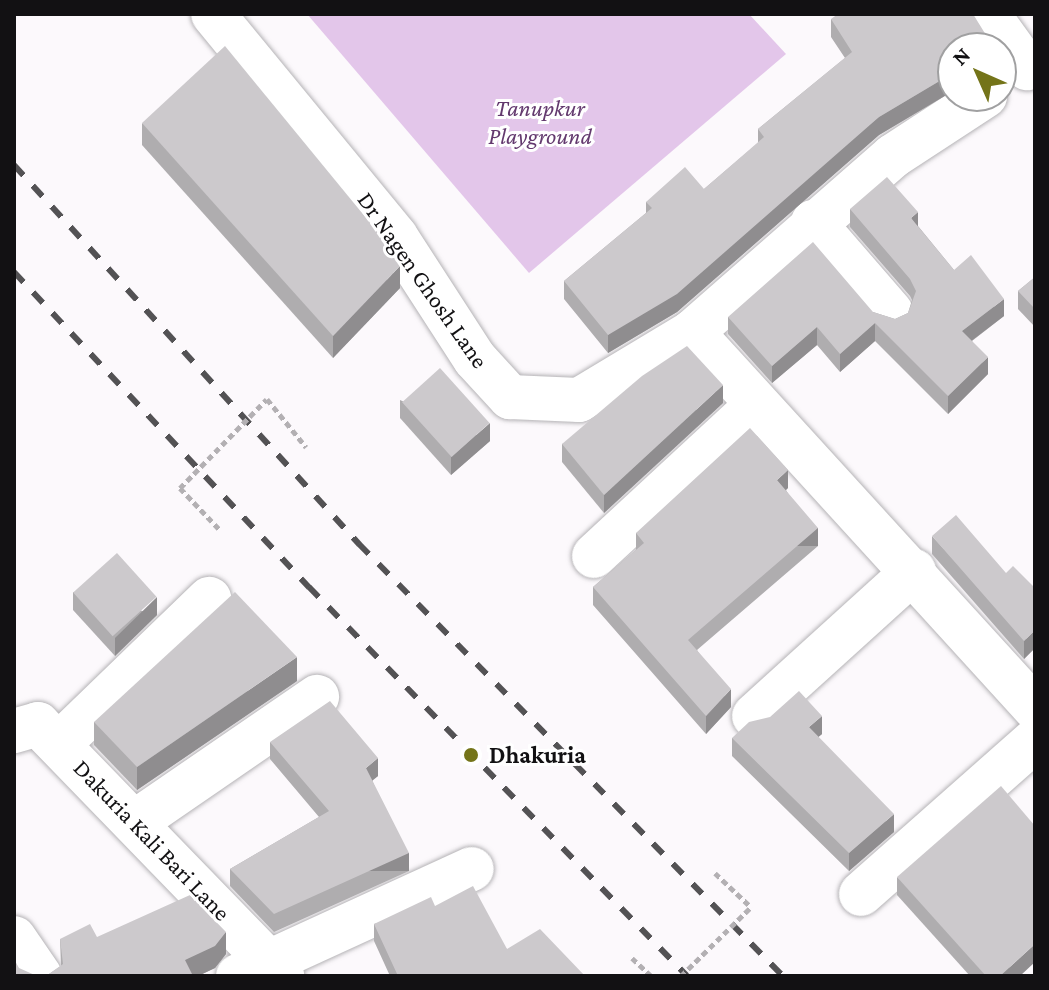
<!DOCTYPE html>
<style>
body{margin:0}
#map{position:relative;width:1049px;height:990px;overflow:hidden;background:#fcf9fc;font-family:"Crimson Pro",serif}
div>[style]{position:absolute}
.green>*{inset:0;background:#e3c6ea}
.path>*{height:5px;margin-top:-2.5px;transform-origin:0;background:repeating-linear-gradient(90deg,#b3b0b3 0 6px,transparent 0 10px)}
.roads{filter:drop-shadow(0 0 2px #b5b3b6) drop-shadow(0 0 2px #b5b3b6)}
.minor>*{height:44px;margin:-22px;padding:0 22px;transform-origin:22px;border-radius:22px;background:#fff}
.rail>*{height:6px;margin-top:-3px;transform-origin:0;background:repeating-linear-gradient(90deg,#535254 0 14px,transparent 0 28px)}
.path-bridge>*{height:5px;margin-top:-2.5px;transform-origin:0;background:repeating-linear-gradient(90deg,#b3b0b3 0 6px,transparent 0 10px)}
.wall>*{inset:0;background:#afadaf}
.shaded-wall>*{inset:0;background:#8f8d8f;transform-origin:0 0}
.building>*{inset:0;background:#ccc9cc;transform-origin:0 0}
.dots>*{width:22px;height:22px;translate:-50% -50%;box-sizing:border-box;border:4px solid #fff;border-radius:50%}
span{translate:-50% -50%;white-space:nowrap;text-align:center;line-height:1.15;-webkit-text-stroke:6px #fff;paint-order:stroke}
.park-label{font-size:24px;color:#63396e;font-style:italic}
.street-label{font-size:24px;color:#121113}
.poi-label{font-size:24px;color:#121113;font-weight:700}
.left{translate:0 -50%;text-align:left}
.frame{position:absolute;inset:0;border:16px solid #121113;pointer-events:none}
.north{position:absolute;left:937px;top:32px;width:80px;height:80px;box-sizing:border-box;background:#fff;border:2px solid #a0a0a1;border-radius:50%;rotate:315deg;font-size:22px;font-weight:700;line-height:32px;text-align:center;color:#121113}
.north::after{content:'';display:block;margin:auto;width:28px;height:36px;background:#747419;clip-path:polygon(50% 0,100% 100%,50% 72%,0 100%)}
</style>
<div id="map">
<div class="green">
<div style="clip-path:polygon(307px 14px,749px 14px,786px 54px,529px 273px)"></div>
</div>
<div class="path">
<div style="left:267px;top:399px;width:62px;rotate:50.9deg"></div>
<div style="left:180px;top:488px;width:58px;rotate:46.4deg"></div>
<div style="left:715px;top:873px;width:50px;rotate:43.4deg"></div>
<div style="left:632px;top:958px;width:26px;rotate:43deg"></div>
</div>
<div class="roads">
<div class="minor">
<div style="left:213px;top:14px;width:288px;rotate:50.6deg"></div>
<div style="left:396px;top:237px;width:145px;rotate:57.1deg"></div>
<div style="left:475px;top:359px;width:52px;rotate:47.4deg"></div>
<div style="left:510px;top:397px;width:69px;rotate:2.5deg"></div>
<div style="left:579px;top:400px;width:132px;rotate:-31deg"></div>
<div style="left:692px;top:332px;width:267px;rotate:-41.2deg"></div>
<div style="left:893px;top:156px;width:110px;rotate:-33.1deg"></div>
<div style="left:988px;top:14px;width:67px;rotate:54.2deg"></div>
<div style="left:813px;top:222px;width:119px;rotate:49.1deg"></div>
<div style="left:692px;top:332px;width:509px;rotate:47.63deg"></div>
<div style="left:594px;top:556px;width:219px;rotate:-42.8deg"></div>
<div style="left:754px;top:716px;width:216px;rotate:-42.2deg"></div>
<div style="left:14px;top:731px;width:25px;rotate:-16deg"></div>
<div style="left:38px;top:724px;width:351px;rotate:45.9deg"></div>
<div style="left:59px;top:744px;width:209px;rotate:-44deg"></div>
<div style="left:135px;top:822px;width:221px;rotate:-34.5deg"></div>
<div style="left:861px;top:894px;width:232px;rotate:-41.5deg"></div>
<div style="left:14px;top:938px;width:46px;rotate:55.6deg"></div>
<div style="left:238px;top:976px;width:257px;rotate:-24.6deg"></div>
</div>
</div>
<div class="rail">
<div style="left:14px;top:165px;width:513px;rotate:47.69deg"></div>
<div style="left:359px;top:544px;width:605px;rotate:45.54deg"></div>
<div style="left:14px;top:272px;width:432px;rotate:46.9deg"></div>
<div style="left:309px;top:587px;width:542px;rotate:45.82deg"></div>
</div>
<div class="path-bridge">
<div style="left:180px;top:488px;width:124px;rotate:-45.7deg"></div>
<div style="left:681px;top:976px;width:98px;rotate:-44.6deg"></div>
</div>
<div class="wall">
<div style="clip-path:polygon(831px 19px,953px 48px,953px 91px,879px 135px,677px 312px,608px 353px,564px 299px,564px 281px,646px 213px,646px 202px,704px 189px,758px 143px,758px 129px,845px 58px,831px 37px)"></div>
<div style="clip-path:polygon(142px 123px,400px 288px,333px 358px,142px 145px)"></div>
<div style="clip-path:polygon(850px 209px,918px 226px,954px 270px,1004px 316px,972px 341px,988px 374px,948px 414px,875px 341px,840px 372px,817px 345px,772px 383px,728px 334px,728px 317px,873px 312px,895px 319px,908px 313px,912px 300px,910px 296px,850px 227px)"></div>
<div style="clip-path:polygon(1035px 277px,1035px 327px,1018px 309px,1018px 291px)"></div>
<div style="clip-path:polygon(400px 400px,490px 441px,451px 475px,400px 418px)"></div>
<div style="clip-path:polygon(723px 403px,604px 513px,562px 462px,562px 444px)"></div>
<div style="clip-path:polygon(788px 488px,786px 490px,818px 546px,697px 650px,731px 707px,706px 734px,593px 605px,593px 587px,636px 550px,636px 533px)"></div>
<div style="clip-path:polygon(932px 536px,1035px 648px,1024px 659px,932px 554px)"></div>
<div style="clip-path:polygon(73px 592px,157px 615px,115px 656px,73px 610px)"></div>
<div style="clip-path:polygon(297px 681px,137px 790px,94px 745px,94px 722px)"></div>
<div style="clip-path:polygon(822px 734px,818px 737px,894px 832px,849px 871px,732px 756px,732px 738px)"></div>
<div style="clip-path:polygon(270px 742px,378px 776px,372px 780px,409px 871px,274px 932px,230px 886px,230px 869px,319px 817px,270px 759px)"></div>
<div style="clip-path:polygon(897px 877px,1020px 976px,970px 976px,897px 895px)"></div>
<div style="clip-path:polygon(435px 906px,507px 949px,585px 976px,390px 976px,374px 941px,374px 924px)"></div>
<div style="clip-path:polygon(97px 937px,226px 954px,215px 968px,198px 976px,46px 976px,61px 966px,60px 939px)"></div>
</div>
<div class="shaded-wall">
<div style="clip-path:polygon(953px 73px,953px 91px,879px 135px,677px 312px,608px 353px,608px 335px,879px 117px)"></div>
<div style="clip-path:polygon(918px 212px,918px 229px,911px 218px)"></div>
<div style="clip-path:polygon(400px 266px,400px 288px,333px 358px,333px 336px)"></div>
<div style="clip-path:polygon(1004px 299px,1004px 316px,962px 348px,962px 331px)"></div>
<div style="clip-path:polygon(875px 323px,875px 341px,840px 372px,840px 354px)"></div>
<div style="clip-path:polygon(817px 327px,817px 345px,772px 383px,772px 366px)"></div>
<div style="clip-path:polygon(988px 357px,988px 374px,948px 414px,948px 396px)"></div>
<div style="clip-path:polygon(723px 385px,723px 403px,604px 513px,604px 495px)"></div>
<div style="clip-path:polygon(490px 423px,490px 441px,451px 475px,451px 457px)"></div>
<div style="clip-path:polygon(788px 470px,788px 488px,777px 498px,777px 480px)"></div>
<div style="left:818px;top:528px;width:18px;height:172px;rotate:90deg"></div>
<div style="clip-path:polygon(157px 597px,157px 615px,115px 656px,115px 638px)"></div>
<div style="clip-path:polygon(1035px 630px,1035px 648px,1024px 659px,1024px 641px)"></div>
<div style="clip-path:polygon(297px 657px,297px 681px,137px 790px,137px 767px)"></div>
<div style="clip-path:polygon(731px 689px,731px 707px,706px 734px,706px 716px)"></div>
<div style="clip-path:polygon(822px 716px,822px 734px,809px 745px,809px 727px)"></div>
<div style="clip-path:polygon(378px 758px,378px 776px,366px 786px,366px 768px)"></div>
<div style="clip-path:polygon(894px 814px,894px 832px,849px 871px,849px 853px)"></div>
<div style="left:409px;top:853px;width:18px;height:148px;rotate:90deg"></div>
<div style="clip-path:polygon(226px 932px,226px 954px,215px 968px,198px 976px,185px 976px,185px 960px)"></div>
<div style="clip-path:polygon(1035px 944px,1035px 962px,1020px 976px,1000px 976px)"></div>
</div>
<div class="building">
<div style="clip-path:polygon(838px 14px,973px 14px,994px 48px,953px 48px,953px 73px,879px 117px,677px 294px,608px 335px,564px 281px,652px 208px,646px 202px,685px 167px,704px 189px,764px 137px,758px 129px,852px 52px,831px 19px)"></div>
<div style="clip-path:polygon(225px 46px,376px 230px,400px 266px,333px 336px,142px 123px)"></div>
<div style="clip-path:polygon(887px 177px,918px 212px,911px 218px,954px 270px,971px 255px,1004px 299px,962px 331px,988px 357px,948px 396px,875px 323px,840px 354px,817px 327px,772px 366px,728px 317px,813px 242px,873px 312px,895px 319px,908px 313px,916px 291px,910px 279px,850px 209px)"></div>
<div style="clip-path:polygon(1035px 277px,1035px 309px,1018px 291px)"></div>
<div style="clip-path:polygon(687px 346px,723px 385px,604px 495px,562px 444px,642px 376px)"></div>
<div style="left:440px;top:368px;width:74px;height:51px;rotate:48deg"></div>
<div style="clip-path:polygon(750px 428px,788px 470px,777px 480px,818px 528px,688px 640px,731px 689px,706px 716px,593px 587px,644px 543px,636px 533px)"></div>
<div style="clip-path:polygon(956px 515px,1006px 573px,1013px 566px,1035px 588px,1035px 630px,1024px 641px,932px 536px)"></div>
<div style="left:117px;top:553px;width:59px;height:59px;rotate:48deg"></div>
<div style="clip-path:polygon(235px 592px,297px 657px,137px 767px,94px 722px)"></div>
<div style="clip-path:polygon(799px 691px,822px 716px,809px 727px,894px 814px,849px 853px,732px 738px,749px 722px,770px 717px)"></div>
<div style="clip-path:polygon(330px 701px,378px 758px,366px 768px,409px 853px,274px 914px,230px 869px,329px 811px,270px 742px)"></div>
<div style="clip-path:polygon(1001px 786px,1035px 826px,1035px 944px,1000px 976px,986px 976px,897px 877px)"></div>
<div style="clip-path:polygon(473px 886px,507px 949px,540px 929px,585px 976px,398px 976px,374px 924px,431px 897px,435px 906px)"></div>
<div style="clip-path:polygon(190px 895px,226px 932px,215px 946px,185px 960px,193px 976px,46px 976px,63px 964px,60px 939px,90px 924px,97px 937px)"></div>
<div style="clip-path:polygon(14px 959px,19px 968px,37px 976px,14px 976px)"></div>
</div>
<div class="dots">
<div style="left:471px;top:755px;background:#747419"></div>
</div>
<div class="park-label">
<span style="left:540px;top:122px">Tanupkur<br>Playground</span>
</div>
<div class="street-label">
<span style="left:423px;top:280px;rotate:55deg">Dr Nagen Ghosh Lane</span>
<span style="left:152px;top:840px;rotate:46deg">Dakuria Kali Bari Lane</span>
</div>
<div class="poi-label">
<span class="left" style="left:489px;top:755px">Dhakuria</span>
</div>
<div class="frame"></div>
<div class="north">N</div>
</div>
